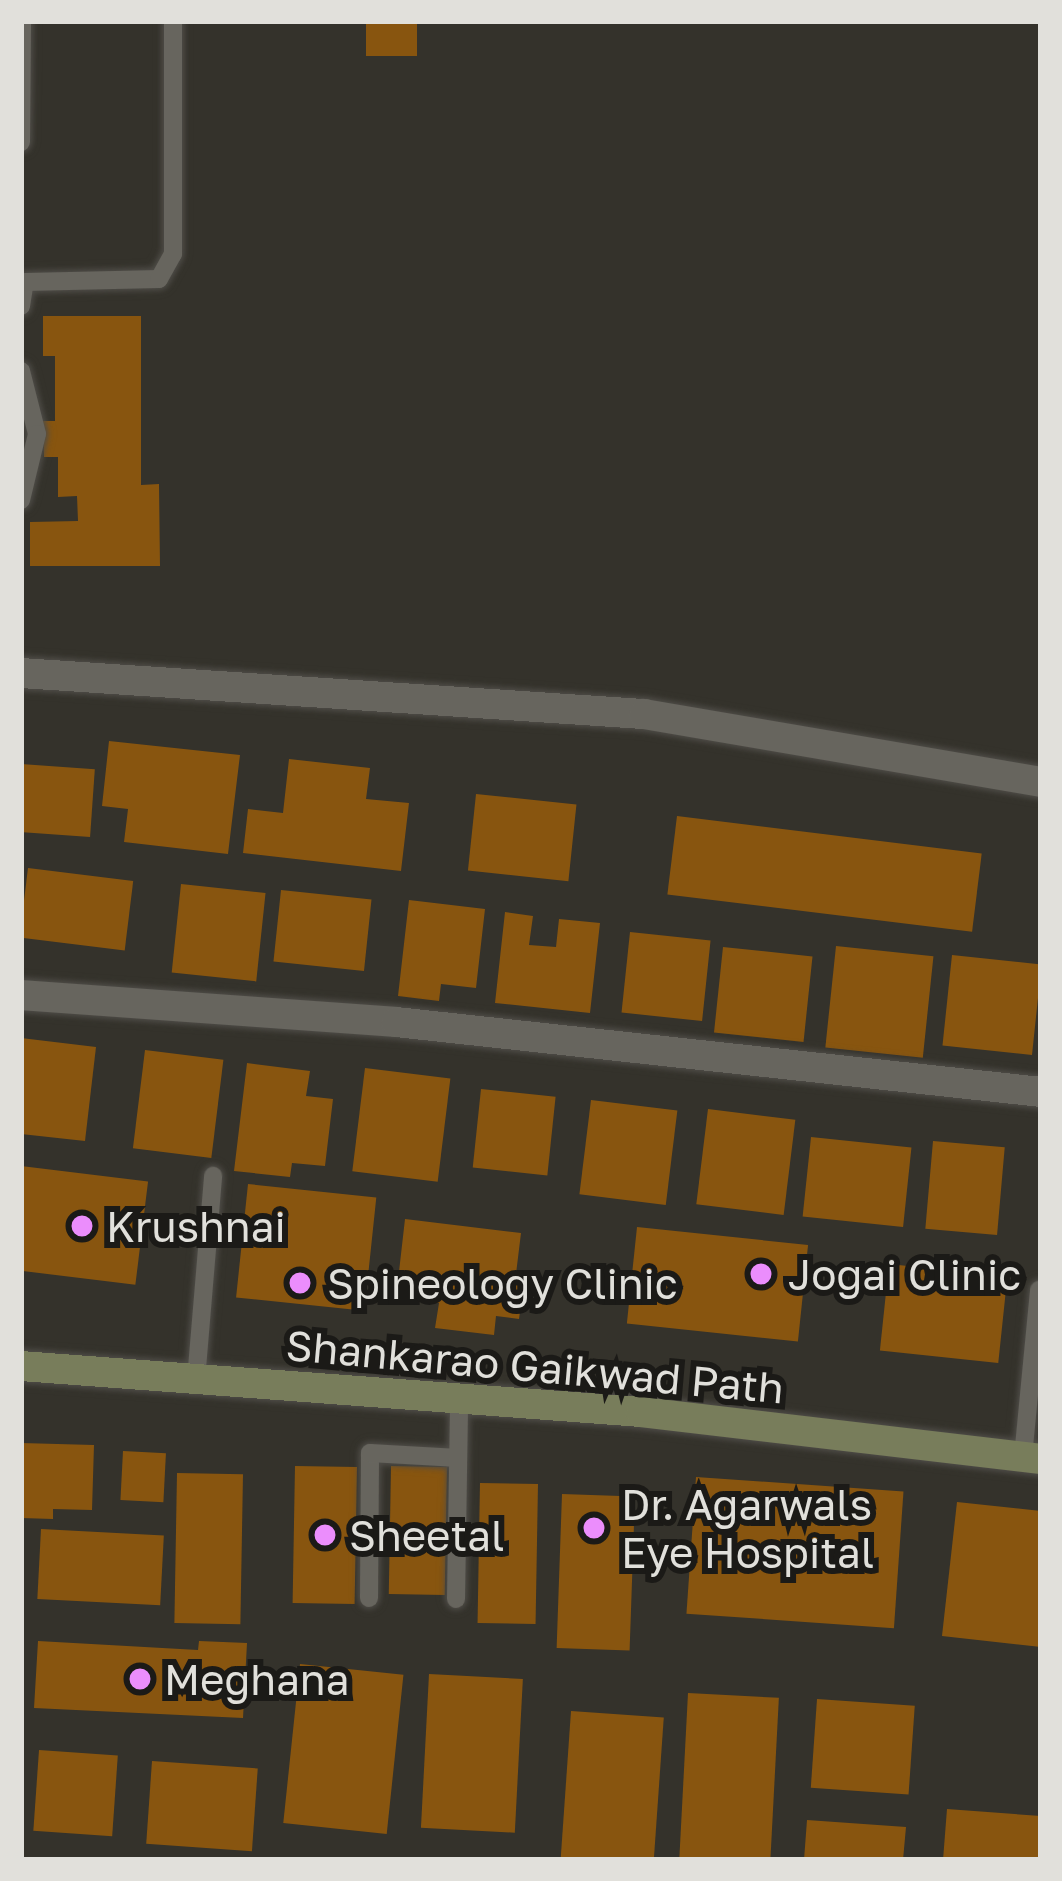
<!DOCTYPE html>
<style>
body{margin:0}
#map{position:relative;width:1062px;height:1881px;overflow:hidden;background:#34322b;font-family:"Golos Text",sans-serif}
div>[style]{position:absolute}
.building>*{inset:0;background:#88550f;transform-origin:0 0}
.roads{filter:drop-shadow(0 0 3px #4f4d48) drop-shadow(0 0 3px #4f4d48)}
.lane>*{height:18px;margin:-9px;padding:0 9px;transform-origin:9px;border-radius:9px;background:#67655e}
.street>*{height:30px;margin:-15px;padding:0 15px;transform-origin:15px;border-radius:15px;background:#67655e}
.secondary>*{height:30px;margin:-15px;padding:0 15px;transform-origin:15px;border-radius:15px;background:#787d5b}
.dots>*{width:33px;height:33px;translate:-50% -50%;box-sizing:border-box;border:6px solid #1b1a17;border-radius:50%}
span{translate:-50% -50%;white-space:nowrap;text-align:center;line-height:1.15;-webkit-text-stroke:12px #1b1a17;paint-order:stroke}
.poi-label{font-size:42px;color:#e1e0db}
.left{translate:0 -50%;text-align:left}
.street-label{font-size:42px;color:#e1e0db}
.frame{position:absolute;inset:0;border:24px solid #e1e0db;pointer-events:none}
</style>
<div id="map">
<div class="building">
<div style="left:366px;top:21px;width:51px;height:35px"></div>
<div style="clip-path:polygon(43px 316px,141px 316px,141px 485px,159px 484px,160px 566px,30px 566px,30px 522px,78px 521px,77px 496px,58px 497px,58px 457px,44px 457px,43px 421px,55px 421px,55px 356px,43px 356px)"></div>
<div style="clip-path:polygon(109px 741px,240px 755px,228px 854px,124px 842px,128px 809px,102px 806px)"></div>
<div style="clip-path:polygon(289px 759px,370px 768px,366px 799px,409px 803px,401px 871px,243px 853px,248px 809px,283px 813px)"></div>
<div style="left:21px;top:764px;width:74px;height:68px;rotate:4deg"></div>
<div style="left:476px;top:794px;width:101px;height:77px;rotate:6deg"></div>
<div style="left:677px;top:816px;width:307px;height:79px;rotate:7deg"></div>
<div style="left:28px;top:868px;width:106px;height:70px;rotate:7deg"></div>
<div style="left:181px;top:884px;width:85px;height:89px;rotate:6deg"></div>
<div style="left:281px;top:890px;width:91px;height:72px;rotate:6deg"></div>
<div style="clip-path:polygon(409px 900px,485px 909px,476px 988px,441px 984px,439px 1001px,398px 996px)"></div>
<div style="clip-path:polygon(505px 912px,533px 916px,529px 945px,556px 947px,559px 919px,600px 923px,590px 1013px,495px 1003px)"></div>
<div style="left:630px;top:932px;width:81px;height:81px;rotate:6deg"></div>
<div style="left:836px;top:946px;width:98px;height:102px;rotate:6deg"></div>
<div style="left:723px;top:947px;width:90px;height:86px;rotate:6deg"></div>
<div style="left:952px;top:955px;width:90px;height:91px;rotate:6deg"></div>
<div style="clip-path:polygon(21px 1038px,96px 1047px,85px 1141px,21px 1134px)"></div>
<div style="left:145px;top:1050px;width:79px;height:99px;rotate:7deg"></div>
<div style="clip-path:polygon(247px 1063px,310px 1071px,306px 1096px,333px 1099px,325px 1166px,292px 1163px,290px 1177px,234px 1171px)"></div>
<div style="left:365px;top:1068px;width:86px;height:104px;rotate:7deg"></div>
<div style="left:481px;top:1089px;width:75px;height:79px;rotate:6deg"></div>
<div style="left:591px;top:1100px;width:87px;height:95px;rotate:7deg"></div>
<div style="left:708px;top:1109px;width:88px;height:96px;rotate:7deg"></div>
<div style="left:811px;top:1137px;width:101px;height:80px;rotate:6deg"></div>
<div style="left:933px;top:1141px;width:72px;height:88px;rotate:5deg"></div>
<div style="left:21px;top:1166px;width:128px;height:104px;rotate:7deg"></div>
<div style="left:248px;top:1184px;width:129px;height:114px;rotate:6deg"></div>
<div style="clip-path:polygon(405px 1219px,521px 1233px,516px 1274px,525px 1275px,519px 1319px,496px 1316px,494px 1335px,435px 1328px,439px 1303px,396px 1298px)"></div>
<div style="left:637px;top:1227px;width:172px;height:97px;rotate:6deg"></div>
<div style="left:889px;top:1264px;width:119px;height:87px;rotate:6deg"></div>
<div style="clip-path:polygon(21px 1443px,94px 1445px,92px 1510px,53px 1509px,53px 1519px,21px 1518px)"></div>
<div style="left:123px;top:1451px;width:43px;height:49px;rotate:3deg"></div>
<div style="left:295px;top:1466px;width:62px;height:137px;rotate:1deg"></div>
<div style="left:391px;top:1466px;width:56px;height:128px;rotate:1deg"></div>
<div style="left:177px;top:1473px;width:66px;height:150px;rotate:1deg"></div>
<div style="left:696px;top:1477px;width:208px;height:137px;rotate:4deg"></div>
<div style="left:480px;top:1483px;width:58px;height:140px;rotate:1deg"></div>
<div style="left:562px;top:1494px;width:73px;height:154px;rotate:2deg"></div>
<div style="clip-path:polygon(957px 1502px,1041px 1511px,1041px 1647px,942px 1636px)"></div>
<div style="left:41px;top:1529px;width:123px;height:70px;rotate:3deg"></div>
<div style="clip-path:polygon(38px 1641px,198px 1650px,199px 1641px,247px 1643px,243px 1718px,34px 1708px)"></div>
<div style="left:300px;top:1664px;width:104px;height:160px;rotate:6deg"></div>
<div style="left:429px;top:1674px;width:94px;height:154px;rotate:3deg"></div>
<div style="left:688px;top:1693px;width:91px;height:167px;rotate:3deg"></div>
<div style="left:817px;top:1699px;width:98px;height:89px;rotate:4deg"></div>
<div style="left:571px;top:1711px;width:93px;height:149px;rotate:4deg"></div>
<div style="left:39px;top:1750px;width:79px;height:81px;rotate:4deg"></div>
<div style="left:152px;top:1761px;width:106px;height:83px;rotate:4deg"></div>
<div style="clip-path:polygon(947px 1809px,1041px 1816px,1040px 1860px,943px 1860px)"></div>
<div style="clip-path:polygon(807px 1820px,906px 1827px,903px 1860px,804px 1860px)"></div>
</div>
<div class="roads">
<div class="lane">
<div style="left:21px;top:142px;width:121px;rotate:-89.5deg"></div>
<div style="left:21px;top:306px;width:24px;rotate:-81deg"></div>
<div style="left:25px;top:282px;width:134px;rotate:-1.3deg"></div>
<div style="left:159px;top:279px;width:29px;rotate:-61deg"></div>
<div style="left:173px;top:254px;width:233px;rotate:-90deg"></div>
<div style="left:21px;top:371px;width:65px;rotate:75.7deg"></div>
<div style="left:37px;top:434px;width:68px;rotate:103.6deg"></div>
<div style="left:196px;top:1380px;width:205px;rotate:-85.2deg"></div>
<div style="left:1023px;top:1457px;width:168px;rotate:-84.5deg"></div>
<div style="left:369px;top:1598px;width:145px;rotate:-89.6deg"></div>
<div style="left:370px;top:1453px;width:88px;rotate:3.3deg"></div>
<div style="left:456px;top:1599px;width:199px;rotate:-89.1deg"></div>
</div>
<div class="street">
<div style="left:21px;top:673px;width:624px;rotate:3.77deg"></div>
<div style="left:644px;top:714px;width:403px;rotate:9.7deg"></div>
<div style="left:21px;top:995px;width:376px;rotate:4.1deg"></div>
<div style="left:396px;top:1022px;width:649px;rotate:6.19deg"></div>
</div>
<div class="secondary">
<div style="left:21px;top:1366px;width:622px;rotate:4.24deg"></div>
<div style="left:641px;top:1412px;width:403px;rotate:6.7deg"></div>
</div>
</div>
<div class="dots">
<div style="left:82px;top:1226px;background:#eb8dfc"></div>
<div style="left:761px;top:1274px;background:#eb8dfc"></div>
<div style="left:300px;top:1283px;background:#eb8dfc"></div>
<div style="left:594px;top:1528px;background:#eb8dfc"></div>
<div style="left:325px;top:1535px;background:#eb8dfc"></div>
<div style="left:140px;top:1679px;background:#eb8dfc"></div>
</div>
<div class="poi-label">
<span class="left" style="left:106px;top:1226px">Krushnai</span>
<span class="left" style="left:788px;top:1274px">Jogai Clinic</span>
<span class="left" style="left:327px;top:1283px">Spineology Clinic</span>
<span class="left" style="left:621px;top:1528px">Dr. Agarwals<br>Eye Hospital</span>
<span class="left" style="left:349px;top:1535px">Sheetal</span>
<span class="left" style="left:164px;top:1679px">Meghana</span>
</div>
<div class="street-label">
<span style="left:535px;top:1366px;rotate:5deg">Shankarao Gaikwad Path</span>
</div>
<div class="frame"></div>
</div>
